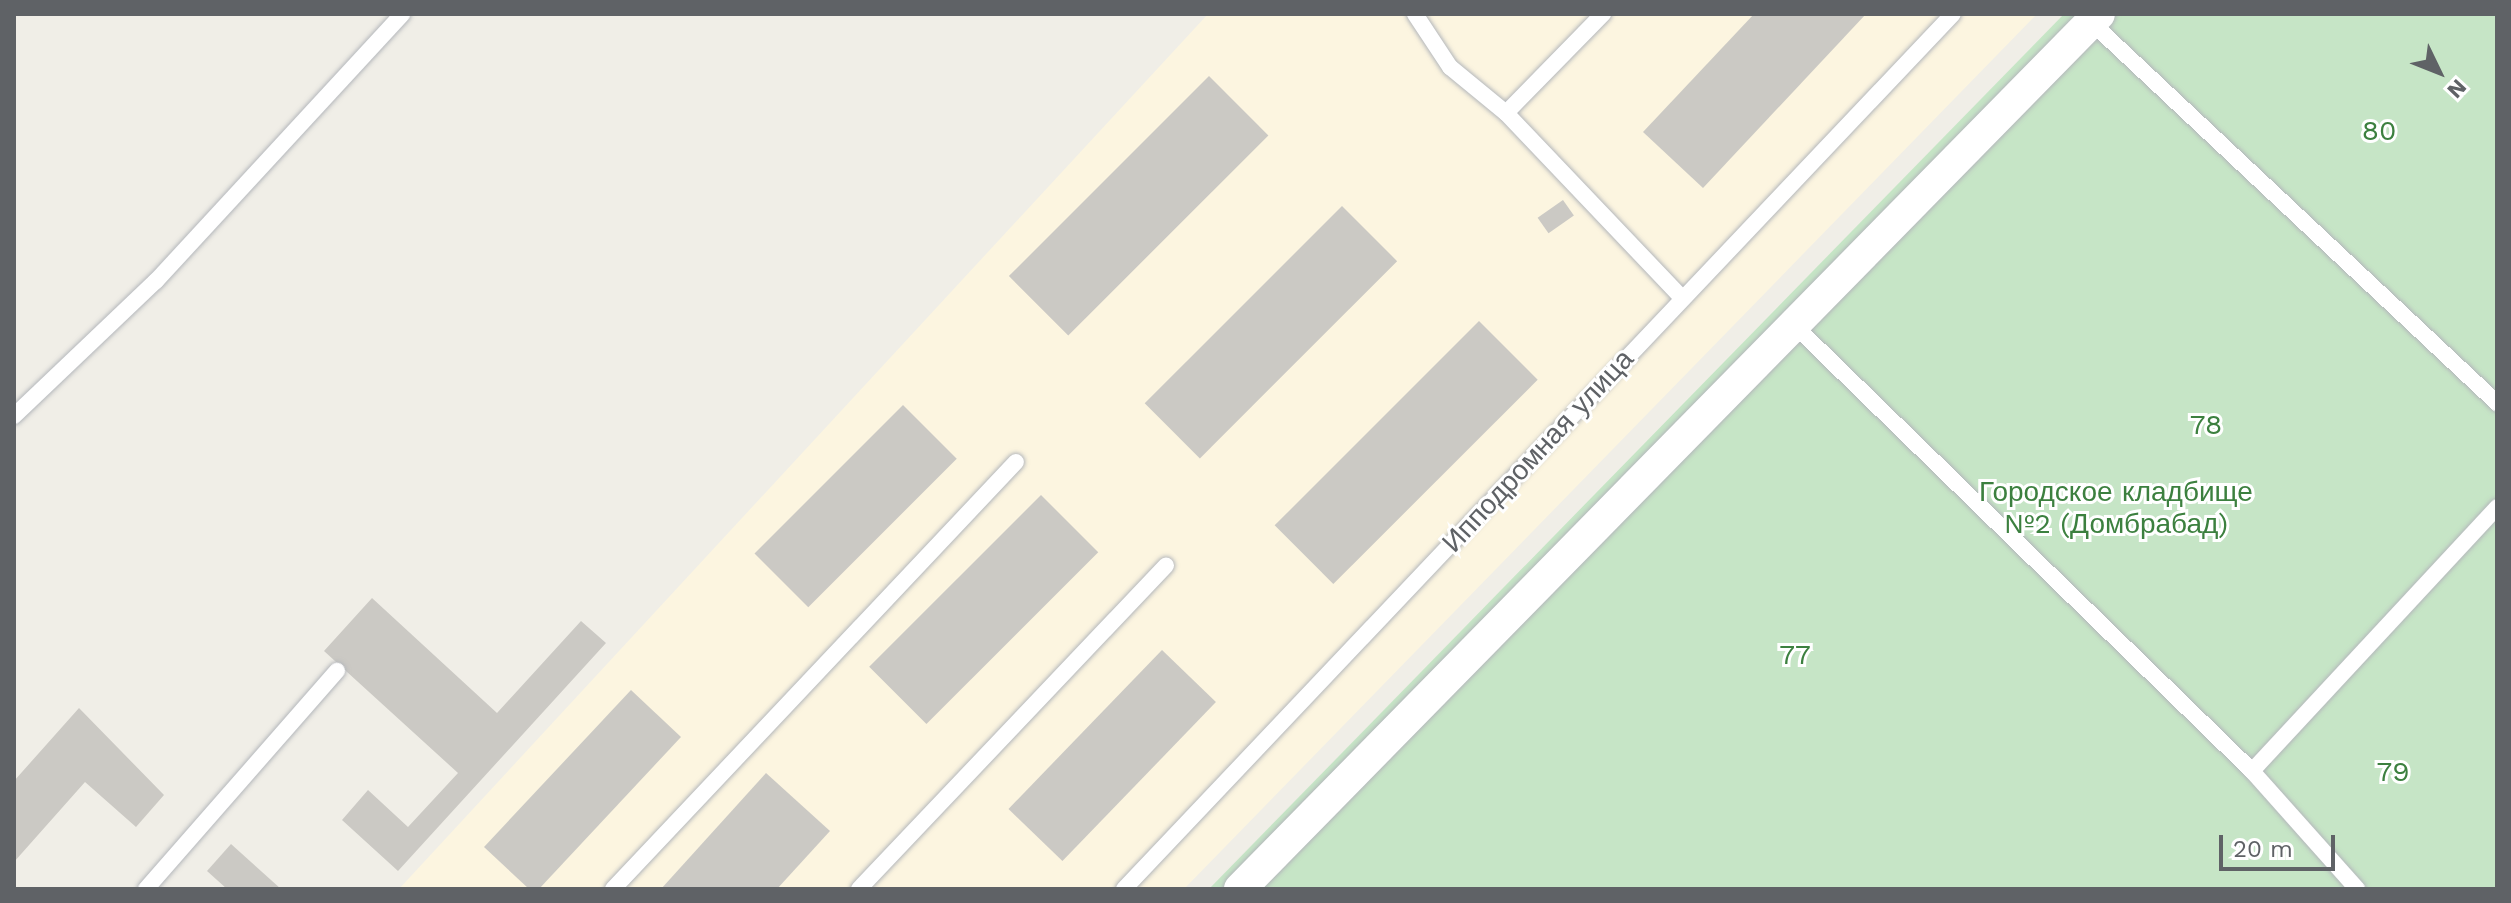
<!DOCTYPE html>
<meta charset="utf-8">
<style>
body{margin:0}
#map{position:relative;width:2511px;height:903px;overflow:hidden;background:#f0eee7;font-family:"Work Sans",sans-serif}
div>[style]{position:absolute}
.commercial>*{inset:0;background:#fcf5e0}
.green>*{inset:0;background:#c6e5c6}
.building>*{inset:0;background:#cbc9c4;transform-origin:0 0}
.roads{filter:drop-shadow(0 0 2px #b4b7bb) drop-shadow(0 0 2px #b4b7bb)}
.lane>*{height:16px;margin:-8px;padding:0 8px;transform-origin:8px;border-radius:8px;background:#fff}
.street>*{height:32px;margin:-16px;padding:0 16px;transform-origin:16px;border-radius:16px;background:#fff}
span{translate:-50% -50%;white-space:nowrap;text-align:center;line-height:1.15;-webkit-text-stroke:6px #fff;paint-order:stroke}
.park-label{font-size:28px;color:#3c803f}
.street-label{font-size:28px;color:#5f6266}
.frame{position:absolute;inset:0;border:16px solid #5f6266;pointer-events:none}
.north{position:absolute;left:2399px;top:32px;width:80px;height:80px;-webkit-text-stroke:6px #fff;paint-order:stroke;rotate:133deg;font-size:22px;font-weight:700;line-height:32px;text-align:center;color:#5f6266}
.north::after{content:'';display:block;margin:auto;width:28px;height:36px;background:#5f6266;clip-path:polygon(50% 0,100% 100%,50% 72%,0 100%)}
.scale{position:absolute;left:2219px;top:835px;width:116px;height:36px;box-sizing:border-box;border:4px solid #5f6266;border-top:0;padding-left:10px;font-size:24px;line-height:28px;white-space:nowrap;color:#5f6266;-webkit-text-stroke:6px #fff;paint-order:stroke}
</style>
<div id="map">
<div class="commercial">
<div style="clip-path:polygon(1208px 14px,2037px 14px,1184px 889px,399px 889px)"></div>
</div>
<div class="green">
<div style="clip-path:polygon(2064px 14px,2497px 14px,2497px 889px,1209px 889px)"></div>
</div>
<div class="building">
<div style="clip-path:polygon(1754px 14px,1866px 14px,1703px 188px,1643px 132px)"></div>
<div style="left:1209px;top:76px;width:84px;height:283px;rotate:45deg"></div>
<div style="left:1563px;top:200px;width:19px;height:31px;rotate:55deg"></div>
<div style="left:1342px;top:206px;width:78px;height:279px;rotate:45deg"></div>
<div style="left:1479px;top:321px;width:83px;height:289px;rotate:45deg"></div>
<div style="left:903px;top:405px;width:76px;height:210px;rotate:45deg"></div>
<div style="left:1041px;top:495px;width:81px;height:243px;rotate:45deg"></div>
<div style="clip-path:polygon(372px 598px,497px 713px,581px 621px,606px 643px,398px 871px,342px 820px,368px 790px,408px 827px,458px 773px,324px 651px)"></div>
<div style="left:1162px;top:650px;width:75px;height:221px;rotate:44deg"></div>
<div style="clip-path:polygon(631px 690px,681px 737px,539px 889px,529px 889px,484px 847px)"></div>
<div style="clip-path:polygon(79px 708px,164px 795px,136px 827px,85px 782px,14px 862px,14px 781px)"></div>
<div style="clip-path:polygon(766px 773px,830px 831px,777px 889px,661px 889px)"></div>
<div style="clip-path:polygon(231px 844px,281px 889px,227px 889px,207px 871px)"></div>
</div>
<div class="roads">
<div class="lane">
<div style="left:1415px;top:14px;width:64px;rotate:56.6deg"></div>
<div style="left:1450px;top:67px;width:72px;rotate:39.4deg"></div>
<div style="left:1506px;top:113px;width:255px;rotate:46.4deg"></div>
<div style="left:2091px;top:22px;width:557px;rotate:43.18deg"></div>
<div style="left:1506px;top:113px;width:139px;rotate:-45.6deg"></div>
<div style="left:1793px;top:324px;width:641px;rotate:44.24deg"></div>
<div style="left:2252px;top:771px;width:158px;rotate:48.3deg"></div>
<div style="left:14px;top:416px;width:196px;rotate:-43.6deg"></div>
<div style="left:156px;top:281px;width:363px;rotate:-47.3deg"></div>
<div style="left:2252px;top:771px;width:360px;rotate:-47.1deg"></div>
<div style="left:146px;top:889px;width:290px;rotate:-48.8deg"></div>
<div style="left:613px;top:889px;width:587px;rotate:-46.66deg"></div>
<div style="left:859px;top:889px;width:446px;rotate:-46.5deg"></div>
<div style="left:1124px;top:889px;width:1205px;rotate:-46.55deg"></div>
</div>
<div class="street">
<div style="left:1240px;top:889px;width:1226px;rotate:-45.53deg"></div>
</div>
</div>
<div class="park-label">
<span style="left:2379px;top:131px">80</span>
<span style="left:2206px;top:425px">78</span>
<span style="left:2116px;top:508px">Городское кладбище<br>№2 (Домбрабад)</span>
<span style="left:1795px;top:655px">77</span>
<span style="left:2393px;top:772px">79</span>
</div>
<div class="street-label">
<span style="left:1538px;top:451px;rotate:-47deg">Ипподромная улица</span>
</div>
<div class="frame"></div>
<div class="north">N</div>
<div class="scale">20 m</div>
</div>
